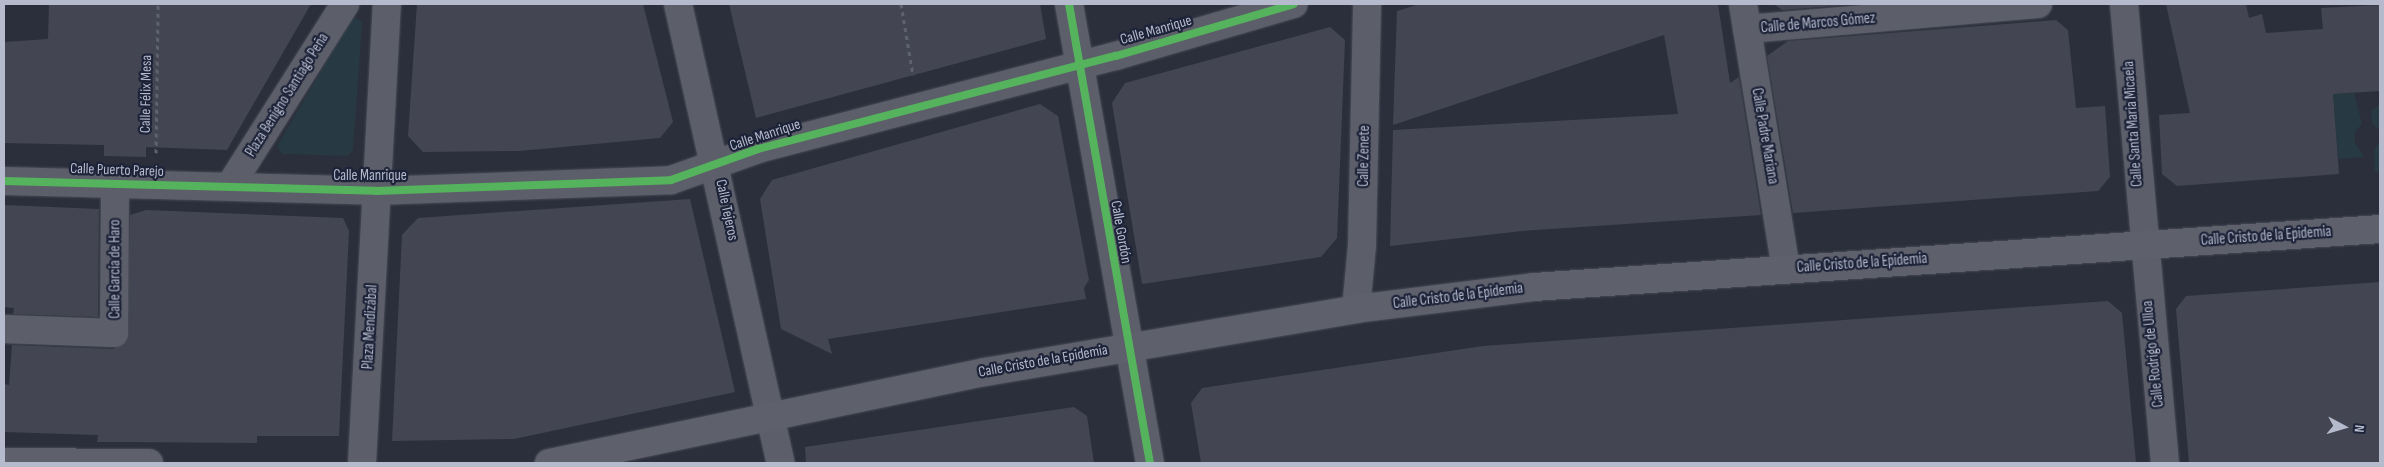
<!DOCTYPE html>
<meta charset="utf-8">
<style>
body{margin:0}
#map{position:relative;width:2384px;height:467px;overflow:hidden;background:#2b2f3c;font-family:"Sofia Sans Condensed",sans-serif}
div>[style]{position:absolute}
.green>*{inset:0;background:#273943}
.building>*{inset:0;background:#434652}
.path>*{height:3px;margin-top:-1.5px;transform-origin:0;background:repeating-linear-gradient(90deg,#5e626c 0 4px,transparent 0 8px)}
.roads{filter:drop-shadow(0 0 1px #474b55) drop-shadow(0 0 1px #474b55)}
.minor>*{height:28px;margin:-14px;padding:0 14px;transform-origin:14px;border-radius:14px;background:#5c5e69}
.major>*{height:28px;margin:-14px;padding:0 14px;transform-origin:14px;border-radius:14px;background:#5e606b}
.cycleway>*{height:8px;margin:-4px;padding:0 4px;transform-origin:4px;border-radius:4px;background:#56b35d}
span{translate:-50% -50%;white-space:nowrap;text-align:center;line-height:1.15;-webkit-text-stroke:4.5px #1d2338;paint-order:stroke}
.street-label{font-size:15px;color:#b5bacd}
.frame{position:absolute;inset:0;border:5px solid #b5bacd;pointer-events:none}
.north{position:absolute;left:2319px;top:402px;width:50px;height:50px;-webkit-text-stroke:4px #1d2338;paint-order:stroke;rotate:96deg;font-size:14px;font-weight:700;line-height:20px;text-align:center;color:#b5bacd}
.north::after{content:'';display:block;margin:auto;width:18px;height:22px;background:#b5bacd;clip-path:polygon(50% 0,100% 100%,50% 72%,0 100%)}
</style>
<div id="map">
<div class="green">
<div style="clip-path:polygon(356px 18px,362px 22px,353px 150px,348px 156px,282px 154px,277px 146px,351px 20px)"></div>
<div style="clip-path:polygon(2354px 93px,2362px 124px,2355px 131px,2355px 143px,2364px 157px,2338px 159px,2333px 94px)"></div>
<div style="clip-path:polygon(2380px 104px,2380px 131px,2372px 123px,2371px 111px)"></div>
<div style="clip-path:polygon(2380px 141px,2380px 171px,2375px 172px,2374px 150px)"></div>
</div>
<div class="building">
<div style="clip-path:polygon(49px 4px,311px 4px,227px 150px,146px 147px,146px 157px,104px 156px,104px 145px,4px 143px,4px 42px,48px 39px)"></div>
<div style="clip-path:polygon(417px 4px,643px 4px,673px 122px,660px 138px,519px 151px,423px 152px,408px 136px)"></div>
<div style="clip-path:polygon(729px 4px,1040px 4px,1046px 39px,756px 118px)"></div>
<div style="clip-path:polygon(1420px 4px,1718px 4px,1730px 83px,1739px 77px,1761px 215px,1522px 231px,1390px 246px,1393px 130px,1678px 114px,1664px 35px,1393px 125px,1397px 11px)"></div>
<div style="clip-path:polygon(1774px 4px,1858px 4px,1782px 10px)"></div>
<div style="clip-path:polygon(2166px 4px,2246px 4px,2249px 18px,2262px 14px,2266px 33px,2323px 29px,2321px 8px,2380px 5px,2380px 91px,2333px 94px,2339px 174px,2177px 186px,2162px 174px,2159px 115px,2190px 113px)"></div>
<div style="clip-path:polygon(2056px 20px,2068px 30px,2076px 108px,2105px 106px,2110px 177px,2098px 191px,1793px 213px,1767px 56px,1788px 41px)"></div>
<div style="clip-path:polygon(1330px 27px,1345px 40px,1337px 238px,1321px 257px,1142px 284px,1112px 103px,1125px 83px)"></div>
<div style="clip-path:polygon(1040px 104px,1058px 116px,1089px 280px,1084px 288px,1086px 299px,828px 339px,832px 354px,781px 329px,760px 199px,772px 180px)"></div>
<div style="clip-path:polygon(690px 199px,735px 392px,514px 439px,392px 441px,402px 235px,418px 218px)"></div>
<div style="clip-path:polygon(4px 205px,99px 209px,98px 317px,13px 314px,14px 308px,4px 307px)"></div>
<div style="clip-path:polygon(146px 210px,343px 218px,349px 231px,339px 436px,257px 436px,257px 443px,124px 442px,97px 442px,98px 435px,4px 432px,4px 384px,9px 385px,12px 345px,113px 349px,127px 341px,130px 215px)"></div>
<div style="clip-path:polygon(2380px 282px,2380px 463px,2189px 463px,2176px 309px,2186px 296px)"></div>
<div style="clip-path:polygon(2108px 301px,2122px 313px,2136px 463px,1201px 463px,1191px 403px,1202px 388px,1483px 346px)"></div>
<div style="clip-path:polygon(1074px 407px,1087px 416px,1094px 463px,806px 463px,805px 447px)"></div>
</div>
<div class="path">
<div style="left:901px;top:4px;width:72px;rotate:80.4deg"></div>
<div style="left:156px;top:153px;width:149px;rotate:-89.2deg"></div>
</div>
<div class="roads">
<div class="minor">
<div style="left:678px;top:4px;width:470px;rotate:77.4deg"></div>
<div style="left:1069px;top:4px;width:466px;rotate:80deg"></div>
<div style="left:1743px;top:4px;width:268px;rotate:80.8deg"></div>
<div style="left:2124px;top:4px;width:461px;rotate:84.9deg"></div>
<div style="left:1747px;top:29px;width:292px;rotate:-4.9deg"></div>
<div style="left:4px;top:181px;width:372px;rotate:1.5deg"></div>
<div style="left:376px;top:191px;width:295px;rotate:-2.1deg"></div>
<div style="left:671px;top:180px;width:92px;rotate:-19.6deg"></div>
<div style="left:758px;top:149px;width:370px;rotate:-14.6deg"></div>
<div style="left:1116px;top:56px;width:185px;rotate:-16.3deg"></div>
<div style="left:230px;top:186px;width:215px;rotate:-57.7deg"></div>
<div style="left:1356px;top:309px;width:63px;rotate:-84.6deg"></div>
<div style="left:1362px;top:246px;width:242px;rotate:-88.8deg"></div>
<div style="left:4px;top:329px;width:110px;rotate:2.1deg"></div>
<div style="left:114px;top:333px;width:149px;rotate:-89.6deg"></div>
<div style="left:362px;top:463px;width:460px;rotate:-86.9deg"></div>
</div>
<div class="major">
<div style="left:4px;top:462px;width:145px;rotate:0.4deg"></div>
<div style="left:549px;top:463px;width:445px;rotate:-11.8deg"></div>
<div style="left:985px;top:372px;width:376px;rotate:-9.6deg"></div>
<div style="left:1356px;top:309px;width:179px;rotate:-7deg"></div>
<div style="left:1534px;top:287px;width:848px;rotate:-3.92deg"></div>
</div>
</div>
<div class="cycleway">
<div style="left:1069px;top:4px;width:466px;rotate:80deg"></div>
<div style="left:4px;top:181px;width:372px;rotate:1.5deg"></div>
<div style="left:376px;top:191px;width:295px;rotate:-2.1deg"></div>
<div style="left:671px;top:180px;width:92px;rotate:-19.6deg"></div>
<div style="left:758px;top:149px;width:370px;rotate:-14.6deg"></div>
<div style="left:1116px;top:56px;width:185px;rotate:-16.3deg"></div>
</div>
<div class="street-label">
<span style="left:1818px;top:23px;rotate:-5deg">Calle de Marcos Gómez</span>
<span style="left:1156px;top:30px;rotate:-16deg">Calle Manrique</span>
<span style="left:146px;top:94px;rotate:-89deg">Calle Félix Mesa</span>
<span style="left:287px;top:95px;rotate:-58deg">Plaza Benigno Santiago Peña</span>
<span style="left:2133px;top:124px;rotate:-94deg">Calle Santa María Micaela</span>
<span style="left:765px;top:135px;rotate:-18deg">Calle Manrique</span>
<span style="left:1765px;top:136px;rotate:80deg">Calle Padre Mariana</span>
<span style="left:1364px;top:156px;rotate:-89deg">Calle Zenete</span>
<span style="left:117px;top:170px;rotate:2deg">Calle Puerto Parejo</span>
<span style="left:370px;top:176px">Calle Manrique</span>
<span style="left:727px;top:210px;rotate:78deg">Calle Tejeros</span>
<span style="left:1121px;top:232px;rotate:80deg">Calle Gordón</span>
<span style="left:2266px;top:236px;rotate:-4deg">Calle Cristo de la Epidemia</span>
<span style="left:1862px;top:263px;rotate:-4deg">Calle Cristo de la Epidemia</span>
<span style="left:115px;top:269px;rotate:-90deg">Calle García de Haro</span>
<span style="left:1458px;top:296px;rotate:-7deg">Calle Cristo de la Epidemia</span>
<span style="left:370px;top:327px;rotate:-87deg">Plaza Mendizábal</span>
<span style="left:2153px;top:354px;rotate:-96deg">Calle Rodrigo de Ulloa</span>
<span style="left:1043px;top:361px;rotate:-10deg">Calle Cristo de la Epidemia</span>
</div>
<div class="frame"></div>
<div class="north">N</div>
</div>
